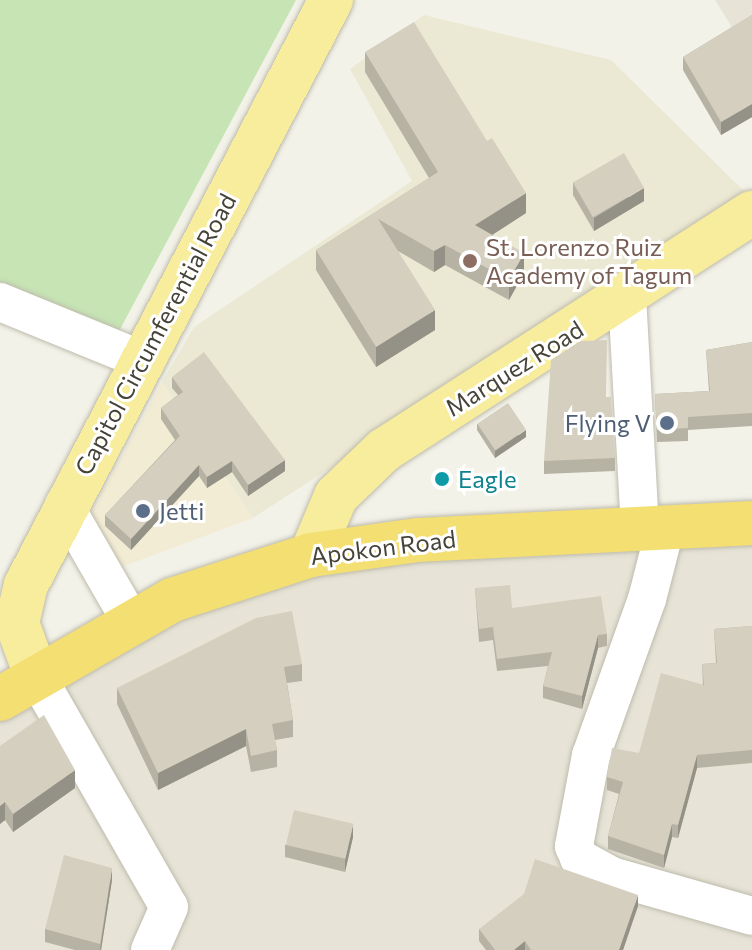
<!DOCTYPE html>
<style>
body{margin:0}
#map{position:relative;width:752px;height:950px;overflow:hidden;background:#f3f2e9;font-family:Commissioner,sans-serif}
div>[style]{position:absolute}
.residential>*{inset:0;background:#e7e4d7}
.commercial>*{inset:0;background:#f3ecd5}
.education>*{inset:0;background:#ebe9d3}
.green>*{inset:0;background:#c6e4b4}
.roads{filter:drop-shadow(0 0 2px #bebbac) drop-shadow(0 0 2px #bebbac)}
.minor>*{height:38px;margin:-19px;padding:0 19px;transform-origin:19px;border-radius:19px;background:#fff}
.major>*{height:44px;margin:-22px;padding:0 22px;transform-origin:22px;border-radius:22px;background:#f7ed9d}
.highway>*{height:44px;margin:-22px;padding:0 22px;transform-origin:22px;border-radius:22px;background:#f4df73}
.wall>*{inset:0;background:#b6b2a4}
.shaded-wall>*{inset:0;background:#949186}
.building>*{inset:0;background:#d4cfbf;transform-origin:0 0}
.dots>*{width:22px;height:22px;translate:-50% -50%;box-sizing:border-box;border:4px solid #fff;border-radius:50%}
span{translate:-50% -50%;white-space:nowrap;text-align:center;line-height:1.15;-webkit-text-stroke:6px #fff;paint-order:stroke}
.education-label{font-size:24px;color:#785e54}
.left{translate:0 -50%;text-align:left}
.street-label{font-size:24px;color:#464338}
.service-label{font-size:24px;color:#4e5e75}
.right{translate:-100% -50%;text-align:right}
.culture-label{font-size:24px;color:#0d838f}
</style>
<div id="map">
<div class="residential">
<div style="clip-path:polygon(715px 0,752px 0,752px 60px)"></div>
<div style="clip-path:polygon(752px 533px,752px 950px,0 950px,0 676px,327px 543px)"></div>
</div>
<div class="commercial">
<div style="clip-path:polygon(162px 382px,253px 518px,98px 576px,75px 543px)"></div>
</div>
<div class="education">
<div style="clip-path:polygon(424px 15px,611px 60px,749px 196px,253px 518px,162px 382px,194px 327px,412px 181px,350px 69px)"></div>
</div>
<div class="green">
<div style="clip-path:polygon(0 0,296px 0,118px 333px,0 288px)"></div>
</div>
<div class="roads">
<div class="minor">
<div style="left:627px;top:296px;width:234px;rotate:86.8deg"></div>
<div style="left:0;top:302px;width:153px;rotate:22.2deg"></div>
<div style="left:64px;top:505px;width:133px;rotate:60.1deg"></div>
<div style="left:665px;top:529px;width:72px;rotate:104.4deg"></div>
<div style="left:647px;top:599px;width:166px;rotate:109.7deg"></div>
<div style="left:591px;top:755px;width:93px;rotate:100.6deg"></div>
<div style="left:574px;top:846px;width:13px;rotate:67deg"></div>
<div style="left:579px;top:858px;width:37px;rotate:29deg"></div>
<div style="left:611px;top:876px;width:147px;rotate:15.8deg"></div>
<div style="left:36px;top:675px;width:267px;rotate:60.2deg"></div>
<div style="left:169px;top:907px;width:47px;rotate:113.8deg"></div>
</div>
<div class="major">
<div style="left:311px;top:555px;width:64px;rotate:-67deg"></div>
<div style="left:336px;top:496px;width:66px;rotate:-43.8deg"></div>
<div style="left:384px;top:450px;width:438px;rotate:-32.8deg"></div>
<div style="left:36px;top:675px;width:55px;rotate:-110.1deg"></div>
<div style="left:17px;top:623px;width:39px;rotate:-77deg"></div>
<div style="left:26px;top:585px;width:660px;rotate:-62.46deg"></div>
</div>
<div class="highway">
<div style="left:0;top:699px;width:198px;rotate:-29.9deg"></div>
<div style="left:172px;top:600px;width:146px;rotate:-17.9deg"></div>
<div style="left:311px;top:555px;width:108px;rotate:-8deg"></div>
<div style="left:418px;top:540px;width:334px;rotate:-2.9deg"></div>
</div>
</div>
<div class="wall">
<div style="clip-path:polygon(752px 15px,752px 117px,721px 135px,683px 70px,683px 57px)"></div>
<div style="clip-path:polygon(365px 52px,526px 213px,492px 235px,524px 273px,509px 300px,445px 265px,434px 272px,398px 251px,435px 330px,376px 367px,316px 270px,316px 250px,429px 178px,365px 72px)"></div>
<div style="clip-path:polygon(573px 182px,644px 201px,594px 231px,573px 195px)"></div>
<div style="clip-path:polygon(752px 342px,752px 426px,688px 430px,688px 441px,657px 442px,655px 394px,709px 391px,706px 350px)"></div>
<div style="clip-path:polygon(172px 377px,285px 471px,248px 496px,232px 472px,207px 488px,199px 476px,131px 550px,105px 526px,105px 515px,175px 440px,161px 419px,161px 408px,178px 395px,172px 388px)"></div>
<div style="clip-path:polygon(606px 397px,615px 458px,615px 471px,544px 474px,544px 461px)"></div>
<div style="clip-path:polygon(477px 424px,526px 437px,495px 458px,477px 430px)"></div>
<div style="clip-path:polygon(475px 588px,512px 608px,607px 634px,607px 646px,598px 648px,582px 709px,543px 698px,543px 686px,548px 666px,497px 671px,493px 640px,479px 642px)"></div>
<div style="clip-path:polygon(752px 626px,752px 763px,697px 768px,678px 838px,672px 837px,664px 868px,608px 849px,608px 836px,619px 794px,607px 790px,607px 777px,639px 753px,703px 684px,702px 664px,716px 663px,714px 629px)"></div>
<div style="clip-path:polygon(302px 664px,302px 681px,287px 683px,293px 720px,293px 737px,275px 740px,277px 750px,277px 767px,251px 772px,246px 746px,158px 790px,117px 704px,117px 688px)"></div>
<div style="clip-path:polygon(0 746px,75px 788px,13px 832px,5px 820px,0 824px)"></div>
<div style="clip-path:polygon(353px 837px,345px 872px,285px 857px,285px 845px)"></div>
<div style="clip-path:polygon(112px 880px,101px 950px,75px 950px,45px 942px,45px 929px)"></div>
<div style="clip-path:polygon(638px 906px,623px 950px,486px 950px,479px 941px,479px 929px)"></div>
</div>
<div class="shaded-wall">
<div style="clip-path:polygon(752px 104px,752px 117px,721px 135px,721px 122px)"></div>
<div style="clip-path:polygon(644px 188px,644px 201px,594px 231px,594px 218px)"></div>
<div style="clip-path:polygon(526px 193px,526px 213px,475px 246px,475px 225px)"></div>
<div style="clip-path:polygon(445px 245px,445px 265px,434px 272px,434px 251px)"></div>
<div style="clip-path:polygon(524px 253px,524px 273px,509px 300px,509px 280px)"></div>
<div style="clip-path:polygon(435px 310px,435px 330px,376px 367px,376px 347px)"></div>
<div style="clip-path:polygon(526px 430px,526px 437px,495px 458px,495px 451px)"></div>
<div style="clip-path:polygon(285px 460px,285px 471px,248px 496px,248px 485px)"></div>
<div style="clip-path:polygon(232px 461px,232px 472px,207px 488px,207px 477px)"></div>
<div style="clip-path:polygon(199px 465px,199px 476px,131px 550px,131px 539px)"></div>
<div style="clip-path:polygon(598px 635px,598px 648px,582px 709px,582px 696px)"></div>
<div style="clip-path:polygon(246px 729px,246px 746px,158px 790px,158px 773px)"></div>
<div style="clip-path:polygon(697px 755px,697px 768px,678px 838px,678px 825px)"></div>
<div style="clip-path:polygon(75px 770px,75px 788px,13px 832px,13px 814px)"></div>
<div style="clip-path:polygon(5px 802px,5px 820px,0 824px,0 806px)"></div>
<div style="clip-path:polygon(353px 824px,353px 837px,345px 872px,345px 860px)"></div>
<div style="clip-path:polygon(672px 824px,672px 837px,664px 868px,664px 855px)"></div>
<div style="clip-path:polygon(112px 868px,112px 880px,101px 950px,100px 950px)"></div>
<div style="clip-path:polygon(638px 895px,638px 906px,623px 950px,619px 950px)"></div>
<div style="clip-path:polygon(525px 941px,525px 950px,514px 950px)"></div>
</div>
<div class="building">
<div style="clip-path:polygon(752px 15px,752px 104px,721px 122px,683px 57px)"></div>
<div style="clip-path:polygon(414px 22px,487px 141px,492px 138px,526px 193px,475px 225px,524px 253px,509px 280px,445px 245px,434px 251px,378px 219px,435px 310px,376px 347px,316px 250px,438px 172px,365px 52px)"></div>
<div style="left:624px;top:153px;width:40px;height:59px;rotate:60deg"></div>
<div style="clip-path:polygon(607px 340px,606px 397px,611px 397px,615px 458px,544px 461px,551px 360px,580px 341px)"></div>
<div style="clip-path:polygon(752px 342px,752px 413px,688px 417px,688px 428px,657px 430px,655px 394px,710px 391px,706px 350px)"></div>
<div style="clip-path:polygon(204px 352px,285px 460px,248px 485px,232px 461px,207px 477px,199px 465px,131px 539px,105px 515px,180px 436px,161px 408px,183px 392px,172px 377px)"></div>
<div style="left:508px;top:403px;width:32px;height:37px;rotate:56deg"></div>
<div style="clip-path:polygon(510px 585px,512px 608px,601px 596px,607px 634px,598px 635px,582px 696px,543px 686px,552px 652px,497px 659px,493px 627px,479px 629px,475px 588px)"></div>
<div style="clip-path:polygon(292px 611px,302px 664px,284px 667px,293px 720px,272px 724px,277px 750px,251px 756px,246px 729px,158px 773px,117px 688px,256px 618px)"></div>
<div style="clip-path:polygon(752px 626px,752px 750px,697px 755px,678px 825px,672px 824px,664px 855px,608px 836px,623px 782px,607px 777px,612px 748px,639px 753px,661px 673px,704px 685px,702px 664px,717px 663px,714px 629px)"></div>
<div style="clip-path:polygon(44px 715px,75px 770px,13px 814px,5px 802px,0 806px,0 746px)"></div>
<div style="left:294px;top:810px;width:61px;height:36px;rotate:13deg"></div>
<div style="clip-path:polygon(64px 855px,112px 868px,100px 944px,45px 929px)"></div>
<div style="clip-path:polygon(535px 859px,638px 895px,619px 950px,531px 950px,525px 941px,514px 950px,495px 950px,479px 929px,524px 894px)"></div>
</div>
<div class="dots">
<div style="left:470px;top:261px;background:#8d6e63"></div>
<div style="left:667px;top:423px;background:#5c6f8a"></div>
<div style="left:442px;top:479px;background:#0f9aa8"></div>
<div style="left:143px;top:511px;background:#5c6f8a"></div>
</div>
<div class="education-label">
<span class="left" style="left:486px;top:261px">St. Lorenzo Ruiz<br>Academy of Tagum</span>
</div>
<div class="street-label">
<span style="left:155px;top:334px;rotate:-62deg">Capitol Circumferential Road</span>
<span style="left:514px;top:368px;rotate:-32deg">Marquez Road</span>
<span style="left:383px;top:547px;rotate:-7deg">Apokon Road</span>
</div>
<div class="service-label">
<span class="right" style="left:651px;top:423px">Flying V</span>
<span class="left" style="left:159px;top:511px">Jetti</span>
</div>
<div class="culture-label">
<span class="left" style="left:458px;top:479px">Eagle</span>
</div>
</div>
